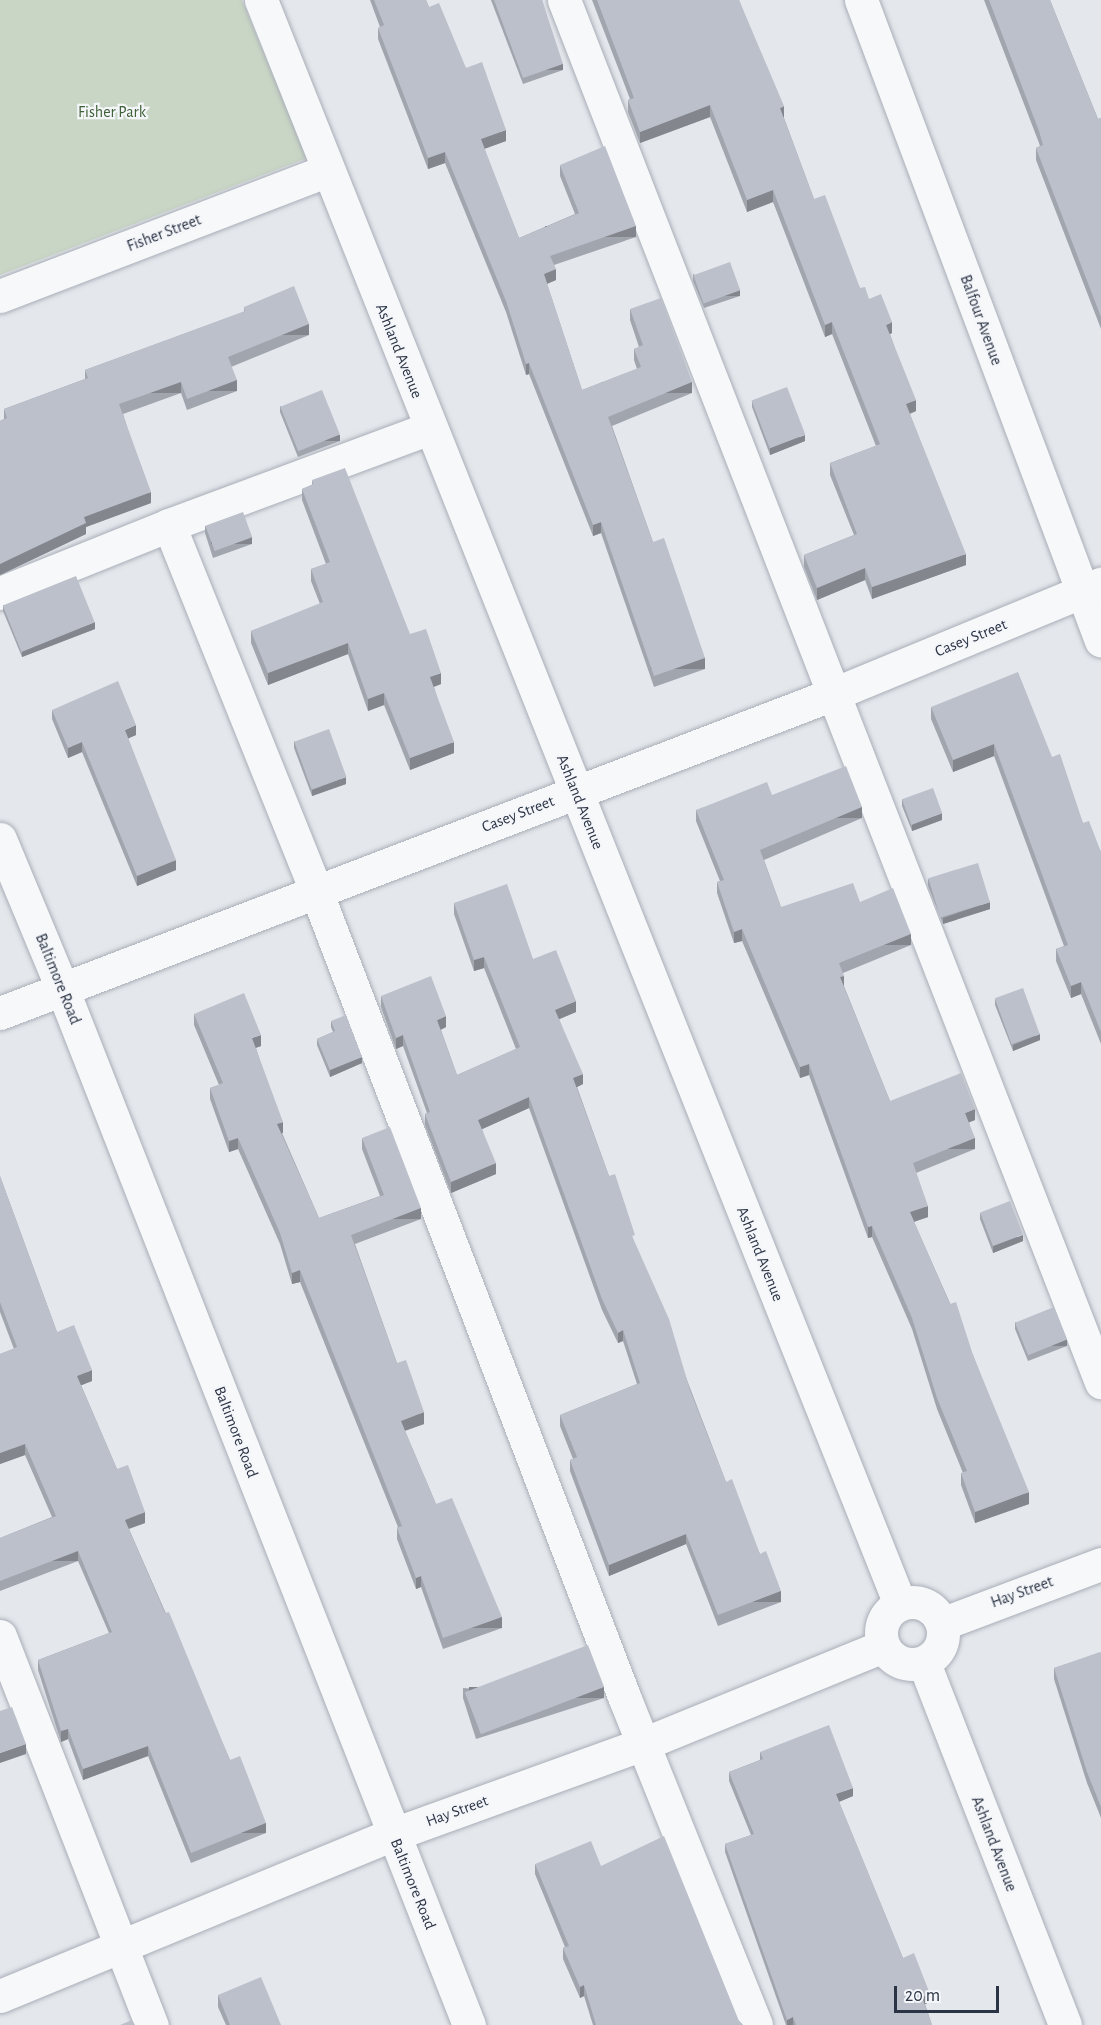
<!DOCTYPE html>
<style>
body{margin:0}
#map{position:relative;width:1101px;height:2025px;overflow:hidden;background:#e4e7ec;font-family:"Alegreya Sans",sans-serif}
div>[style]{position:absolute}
.green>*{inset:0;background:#c9d6c5}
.roads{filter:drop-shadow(0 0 2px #a9aeb7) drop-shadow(0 0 2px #a9aeb7)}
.minor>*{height:33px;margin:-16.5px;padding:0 16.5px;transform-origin:16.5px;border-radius:16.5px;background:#f7f8fa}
.minor>.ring{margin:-16.5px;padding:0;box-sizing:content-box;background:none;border:33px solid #f7f8fa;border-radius:50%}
.wall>*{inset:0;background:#a1a5ae}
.shaded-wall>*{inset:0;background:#83868d;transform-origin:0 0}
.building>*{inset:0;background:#bbc0ca;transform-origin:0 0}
span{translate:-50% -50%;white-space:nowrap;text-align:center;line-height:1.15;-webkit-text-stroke:4.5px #f4f6f9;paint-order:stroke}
.park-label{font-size:16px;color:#3f6138}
.street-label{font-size:16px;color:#2b3445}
.scale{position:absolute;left:894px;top:1986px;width:105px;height:27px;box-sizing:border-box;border:3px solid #2b3445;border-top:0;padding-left:8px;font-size:18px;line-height:21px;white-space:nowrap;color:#2b3445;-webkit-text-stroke:4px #f4f6f9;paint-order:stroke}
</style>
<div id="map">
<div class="green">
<div style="clip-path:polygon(0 0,242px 0,307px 158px,0 275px)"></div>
</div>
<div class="roads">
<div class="minor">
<div style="left:261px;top:0;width:1727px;rotate:68.28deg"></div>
<div style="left:564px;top:0;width:1483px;rotate:68.77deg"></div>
<div style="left:861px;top:0;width:684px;rotate:69.47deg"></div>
<div style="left:0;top:296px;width:351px;rotate:-21deg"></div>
<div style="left:169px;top:525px;width:394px;rotate:68.1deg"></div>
<div style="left:316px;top:891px;width:865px;rotate:69.07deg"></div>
<div style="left:625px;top:1699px;width:351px;rotate:68.1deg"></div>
<div style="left:0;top:593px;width:182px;rotate:-21.9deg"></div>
<div style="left:169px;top:525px;width:278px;rotate:-20.4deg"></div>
<div style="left:0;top:839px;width:161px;rotate:67.4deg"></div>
<div style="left:62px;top:988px;width:1114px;rotate:68.57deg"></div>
<div style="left:0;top:1013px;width:895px;rotate:-20.95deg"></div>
<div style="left:836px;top:693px;width:287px;rotate:-22.4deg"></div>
<div class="ring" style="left:881px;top:1602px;width:29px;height:29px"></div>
<div style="left:944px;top:1623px;width:168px;rotate:-20.6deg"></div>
<div style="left:0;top:1636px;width:418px;rotate:68.7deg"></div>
<div style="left:924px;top:1663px;width:388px;rotate:68.7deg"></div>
<div style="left:0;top:1996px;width:426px;rotate:-22.4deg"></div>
<div style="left:394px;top:1834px;width:265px;rotate:-19.9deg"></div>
<div style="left:643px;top:1744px;width:259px;rotate:-22.2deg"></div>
</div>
</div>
<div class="wall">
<div style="clip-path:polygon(370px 0,426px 0,429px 7px,466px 68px,506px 141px,484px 149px,519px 238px,575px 214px,560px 176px,560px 165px,636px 237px,554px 265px,556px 280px,547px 284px,582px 390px,637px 369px,634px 360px,634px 349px,639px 347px,630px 320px,630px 309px,692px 393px,612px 426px,653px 542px,705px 669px,654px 687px,601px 533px,593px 536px,529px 374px,526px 375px,506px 312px,445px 163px,428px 169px,378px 39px,378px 28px,380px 27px)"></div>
<div style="clip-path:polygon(491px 0,542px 0,563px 70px,523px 84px)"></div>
<div style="clip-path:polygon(592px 0,739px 0,784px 117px,784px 118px,814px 199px,860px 288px,869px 299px,892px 333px,890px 334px,916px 411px,910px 414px,966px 565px,872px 599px,865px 580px,817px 600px,804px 567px,804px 555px,854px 535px,830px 475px,830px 463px,876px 446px,832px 334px,825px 337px,773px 202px,747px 212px,710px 117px,640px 143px,628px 112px,628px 100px,630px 99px)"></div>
<div style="clip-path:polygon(984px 0,1050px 0,1098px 119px,1101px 118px,1101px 329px,1036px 160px,1036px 148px,1040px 146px,1039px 143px)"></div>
<div style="clip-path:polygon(693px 274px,740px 296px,704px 308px,693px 281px)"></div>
<div style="clip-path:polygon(244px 307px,309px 335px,231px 367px,237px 391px,187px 410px,181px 393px,123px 414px,151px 503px,86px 527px,86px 534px,0 575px,0 421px,4px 419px,4px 409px,85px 379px,85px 370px,244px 312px)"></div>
<div style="clip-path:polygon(752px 401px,805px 441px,770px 455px,752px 407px)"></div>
<div style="clip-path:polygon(280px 406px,340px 441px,298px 457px,280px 412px)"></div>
<div style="clip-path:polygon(312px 480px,441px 684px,434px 687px,454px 753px,410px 770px,384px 705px,368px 711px,348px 654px,268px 685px,251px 643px,251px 631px,320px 604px,311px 581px,311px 569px,326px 564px,302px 500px,302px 489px,312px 485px)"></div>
<div style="clip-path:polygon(205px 526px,252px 544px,213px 558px,205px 533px)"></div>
<div style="clip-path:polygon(3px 605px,95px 629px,22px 657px,3px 611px)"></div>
<div style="clip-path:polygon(931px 707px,1052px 757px,1083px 823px,1101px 852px,1101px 1044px,1081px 994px,1071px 998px,1056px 961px,1056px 949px,1064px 946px,994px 756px,953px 772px,931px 719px)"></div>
<div style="clip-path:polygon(52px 710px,136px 735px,128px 738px,176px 870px,137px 886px,82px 752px,68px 758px,52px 719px)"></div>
<div style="clip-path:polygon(294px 741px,346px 784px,312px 796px,294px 748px)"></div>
<div style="clip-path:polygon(772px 795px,862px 818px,764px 860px,781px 907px,860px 902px,911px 945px,843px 973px,844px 986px,890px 1101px,975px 1120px,969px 1122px,975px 1149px,916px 1173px,928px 1217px,914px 1222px,973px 1355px,1029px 1504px,975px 1523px,961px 1485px,961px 1473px,963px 1473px,937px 1409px,912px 1329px,872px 1237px,868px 1238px,809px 1075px,800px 1078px,742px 941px,734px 943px,717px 893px,717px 882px,720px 881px,696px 821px,696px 810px)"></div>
<div style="clip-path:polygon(902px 799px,942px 820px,912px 831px,902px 806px)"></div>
<div style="clip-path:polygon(928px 879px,990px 909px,943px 924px,928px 886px)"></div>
<div style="clip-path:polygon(454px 903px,533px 959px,576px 1012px,559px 1019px,583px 1084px,577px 1087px,609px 1176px,726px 1482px,760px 1554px,781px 1602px,718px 1626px,686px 1544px,609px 1576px,570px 1471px,570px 1460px,573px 1459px,560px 1426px,560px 1415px,637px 1384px,623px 1341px,618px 1343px,602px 1310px,529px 1108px,482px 1129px,496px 1174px,451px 1193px,425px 1125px,425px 1114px,427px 1113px,403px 1046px,396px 1049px,381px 1007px,381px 996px,446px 1027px,441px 1030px,457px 1075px,516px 1049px,484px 968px,474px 971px,454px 914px)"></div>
<div style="clip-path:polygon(995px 999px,1040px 1040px,1013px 1051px,995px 1005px)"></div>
<div style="clip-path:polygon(194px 1014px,261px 1046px,256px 1048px,283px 1133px,282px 1133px,319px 1218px,380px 1196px,362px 1149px,362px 1138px,421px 1219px,355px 1244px,397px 1363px,424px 1424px,405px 1431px,436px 1504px,502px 1628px,443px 1649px,421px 1587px,416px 1589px,397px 1539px,397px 1528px,398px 1527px,300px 1282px,292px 1284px,280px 1244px,238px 1149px,229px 1152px,210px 1099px,210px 1088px,219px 1085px,194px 1025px)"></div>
<div style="clip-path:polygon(331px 1021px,362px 1063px,330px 1077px,317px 1045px,317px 1039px,333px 1032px,331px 1027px)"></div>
<div style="clip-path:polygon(0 1176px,57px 1332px,92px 1381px,81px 1385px,117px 1469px,145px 1523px,129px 1529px,230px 1760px,266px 1833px,191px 1863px,148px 1756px,83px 1780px,68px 1739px,61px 1742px,38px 1670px,38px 1660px,109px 1633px,78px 1561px,0 1591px,0 1538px,52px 1517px,25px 1455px,0 1464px,0 1354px,14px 1349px,0 1312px)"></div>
<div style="clip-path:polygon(980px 1213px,1023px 1241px,993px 1253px,980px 1219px)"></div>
<div style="clip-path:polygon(1015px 1322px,1067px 1346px,1028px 1361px,1015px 1329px)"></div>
<div style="clip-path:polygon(1101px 1653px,1101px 1818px,1087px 1783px,1054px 1679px,1054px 1668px)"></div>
<div style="clip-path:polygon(463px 1688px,604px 1698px,476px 1739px,463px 1698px)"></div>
<div style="clip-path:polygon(760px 1752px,853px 1796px,839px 1802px,903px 1958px,930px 2002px,925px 2004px,932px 2025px,786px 2025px,725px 1852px,725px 1844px,751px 1835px,729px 1781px,729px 1772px,760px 1760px)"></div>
<div style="clip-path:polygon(535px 1864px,601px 1866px,739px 2021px,743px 2025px,593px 2025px,584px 1996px,580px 1998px,563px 1959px,563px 1948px,565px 1947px,535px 1874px)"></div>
<div style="clip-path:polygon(218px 1995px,281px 2025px,226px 2025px,218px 2007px)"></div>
</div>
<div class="shaded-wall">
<div style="left:563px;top:64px;width:6px;height:42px;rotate:90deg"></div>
<div style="clip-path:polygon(710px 105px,710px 117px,640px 143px,640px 132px)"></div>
<div style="clip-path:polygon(784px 106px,784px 117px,780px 119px,780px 108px)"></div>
<div style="clip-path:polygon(506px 130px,506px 141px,481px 150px,481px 139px)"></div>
<div style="clip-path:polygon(445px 152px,445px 163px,428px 169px,428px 158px)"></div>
<div style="clip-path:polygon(773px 190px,773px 202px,747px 212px,747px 200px)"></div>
<div style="left:636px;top:226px;width:11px;height:91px;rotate:90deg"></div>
<div style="clip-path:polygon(556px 269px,556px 280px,544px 285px,544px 274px)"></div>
<div style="left:740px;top:290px;width:6px;height:38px;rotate:90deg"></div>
<div style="clip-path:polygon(832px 322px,832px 334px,825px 337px,825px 325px)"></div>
<div style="clip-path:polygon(892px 322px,892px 333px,886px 336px,886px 325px)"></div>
<div style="left:309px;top:324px;width:11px;height:87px;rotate:90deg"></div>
<div style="clip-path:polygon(529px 363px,529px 374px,526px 375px,526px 364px)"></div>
<div style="left:237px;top:380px;width:11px;height:53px;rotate:90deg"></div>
<div style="left:181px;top:382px;width:11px;height:66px;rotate:90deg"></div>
<div style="left:692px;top:382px;width:11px;height:91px;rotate:90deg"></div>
<div style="clip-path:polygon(916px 400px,916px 411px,906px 415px,906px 404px)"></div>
<div style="left:340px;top:435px;width:6px;height:45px;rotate:90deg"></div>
<div style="clip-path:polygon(805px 435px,805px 441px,770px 455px,770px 448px)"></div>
<div style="clip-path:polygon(151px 492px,151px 503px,86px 527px,86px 534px,0 575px,0 564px,84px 517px)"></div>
<div style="clip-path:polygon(601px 522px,601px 533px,593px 536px,593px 525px)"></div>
<div style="left:252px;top:537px;width:7px;height:41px;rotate:90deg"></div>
<div style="clip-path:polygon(966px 554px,966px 565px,872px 599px,872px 587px)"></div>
<div style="clip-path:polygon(865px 568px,865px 580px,817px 600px,817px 588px)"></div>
<div style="clip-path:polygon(95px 622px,95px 629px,22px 657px,22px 651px)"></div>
<div style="clip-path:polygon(348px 643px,348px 654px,268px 685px,268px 673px)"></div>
<div style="left:705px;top:658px;width:11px;height:54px;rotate:90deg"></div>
<div style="clip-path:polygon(441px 673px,441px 684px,430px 688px,430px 677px)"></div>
<div style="clip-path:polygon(384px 693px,384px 705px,368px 711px,368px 699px)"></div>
<div style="clip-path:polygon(136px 725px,136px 735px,125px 740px,125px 730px)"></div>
<div style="clip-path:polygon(82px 742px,82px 752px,68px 758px,68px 748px)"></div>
<div style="clip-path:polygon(454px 742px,454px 753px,410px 770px,410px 758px)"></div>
<div style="clip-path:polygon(994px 744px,994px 756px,953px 772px,953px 760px)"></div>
<div style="clip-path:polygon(346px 777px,346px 784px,312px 796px,312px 790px)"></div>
<div style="left:862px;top:807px;width:11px;height:111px;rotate:90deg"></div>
<div style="clip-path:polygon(942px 813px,942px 820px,912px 831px,912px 825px)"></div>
<div style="clip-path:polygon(176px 860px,176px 870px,137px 886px,137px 876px)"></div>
<div style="clip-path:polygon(990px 902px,990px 909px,943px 924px,943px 918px)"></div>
<div style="clip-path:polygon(742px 929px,742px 941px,734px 943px,734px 932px)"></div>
<div style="left:911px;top:934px;width:11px;height:78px;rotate:90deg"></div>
<div style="clip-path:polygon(484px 957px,484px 968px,474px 971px,474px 960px)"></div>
<div style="clip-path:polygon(844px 976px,844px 987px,840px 977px)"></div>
<div style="clip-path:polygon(1081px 982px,1081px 994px,1071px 998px,1071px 986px)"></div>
<div style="clip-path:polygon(576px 1001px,576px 1012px,555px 1021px,555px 1010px)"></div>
<div style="clip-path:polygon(446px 1016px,446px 1027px,437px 1031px,437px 1020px)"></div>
<div style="clip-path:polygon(1040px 1034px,1040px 1040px,1013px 1051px,1013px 1045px)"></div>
<div style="clip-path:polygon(261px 1035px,261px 1046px,252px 1049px,252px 1038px)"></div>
<div style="clip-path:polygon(403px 1035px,403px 1046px,396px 1049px,396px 1038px)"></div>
<div style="clip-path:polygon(362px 1057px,362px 1063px,330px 1077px,330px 1070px)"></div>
<div style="clip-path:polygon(809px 1064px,809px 1075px,800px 1078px,800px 1067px)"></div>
<div style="clip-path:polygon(583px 1074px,583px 1084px,573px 1089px,573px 1078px)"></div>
<div style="clip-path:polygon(529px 1097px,529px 1108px,478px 1131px,478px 1120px)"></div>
<div style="clip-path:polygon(975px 1109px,975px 1120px,965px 1124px,965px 1113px)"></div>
<div style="clip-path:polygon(283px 1122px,283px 1133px,277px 1135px,277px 1124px)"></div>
<div style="clip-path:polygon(238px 1138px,238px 1149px,229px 1152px,229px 1141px)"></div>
<div style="left:975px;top:1138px;width:11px;height:67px;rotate:90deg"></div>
<div style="clip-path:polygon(496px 1163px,496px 1174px,451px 1193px,451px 1182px)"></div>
<div style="clip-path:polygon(928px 1206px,928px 1217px,910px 1223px,910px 1212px)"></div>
<div style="left:421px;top:1208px;width:11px;height:75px;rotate:90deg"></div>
<div style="clip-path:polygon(872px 1226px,872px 1237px,868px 1238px,868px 1227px)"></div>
<div style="clip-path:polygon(1023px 1235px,1023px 1241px,993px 1253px,993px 1246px)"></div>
<div style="clip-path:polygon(300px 1270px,300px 1282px,292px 1284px,292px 1273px)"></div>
<div style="clip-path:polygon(623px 1330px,623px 1341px,618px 1343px,618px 1333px)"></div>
<div style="left:1067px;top:1340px;width:6px;height:42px;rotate:90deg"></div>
<div style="clip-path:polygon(92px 1370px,92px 1381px,77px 1387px,77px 1376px)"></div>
<div style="clip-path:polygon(424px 1412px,424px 1424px,401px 1432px,401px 1421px)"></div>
<div style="clip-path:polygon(25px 1444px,25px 1455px,0 1464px,0 1453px)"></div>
<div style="clip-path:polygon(1029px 1492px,1029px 1504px,975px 1523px,975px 1512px)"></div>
<div style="clip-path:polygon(145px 1512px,145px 1523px,125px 1530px,125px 1520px)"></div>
<div style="clip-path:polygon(686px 1534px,686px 1544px,609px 1576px,609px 1565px)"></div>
<div style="left:78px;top:1551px;width:10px;height:84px;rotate:90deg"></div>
<div style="clip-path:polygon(421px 1576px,421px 1587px,416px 1589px,416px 1578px)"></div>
<div style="left:781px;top:1591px;width:11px;height:67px;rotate:90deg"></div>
<div style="left:502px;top:1617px;width:11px;height:63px;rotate:90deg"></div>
<div style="left:604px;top:1687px;width:11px;height:135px;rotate:90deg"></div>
<div style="clip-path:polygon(68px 1729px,68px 1739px,61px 1742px,61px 1731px)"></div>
<div style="clip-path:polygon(26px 1744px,26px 1754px,0 1763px,0 1753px)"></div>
<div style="clip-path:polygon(148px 1746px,148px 1756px,83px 1780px,83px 1769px)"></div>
<div style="clip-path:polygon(853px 1788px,853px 1796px,836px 1803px,836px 1794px)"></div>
<div style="left:266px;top:1823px;width:10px;height:81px;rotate:90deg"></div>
<div style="clip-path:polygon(584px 1985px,584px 1996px,580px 1998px,580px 1987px)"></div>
<div style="clip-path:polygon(930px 1994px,930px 2002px,922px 2005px,922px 1997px)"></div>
<div style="clip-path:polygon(793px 2017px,793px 2025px,787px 2025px,787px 2020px)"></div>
</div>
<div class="building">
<div style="clip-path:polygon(374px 0,426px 0,429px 7px,439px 3px,466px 68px,482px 62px,506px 130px,481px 139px,519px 238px,579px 213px,560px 165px,605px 146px,636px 226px,550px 256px,556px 269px,544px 274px,582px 390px,641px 367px,634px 349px,643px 345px,630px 309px,661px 298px,692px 382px,608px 417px,653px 542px,664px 538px,705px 658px,654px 676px,601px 522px,593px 525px,529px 363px,526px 364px,506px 301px,445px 152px,428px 158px,378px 28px,384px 25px)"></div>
<div style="clip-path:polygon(494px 0,542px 0,563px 64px,523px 78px)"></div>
<div style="clip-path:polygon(597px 0,739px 0,784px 106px,780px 108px,814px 199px,825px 195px,860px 288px,865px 287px,869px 299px,881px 294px,892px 322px,886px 325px,916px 400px,906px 404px,966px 554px,872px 587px,865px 568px,817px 588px,804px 555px,857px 534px,830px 463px,880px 444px,832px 322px,825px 325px,773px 190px,747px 200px,710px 105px,640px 132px,628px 100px,634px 98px)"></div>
<div style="clip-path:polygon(989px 0,1050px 0,1098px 119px,1101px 118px,1101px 317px,1036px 148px,1043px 145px,1039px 131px)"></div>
<div style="left:730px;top:262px;width:30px;height:39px;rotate:70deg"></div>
<div style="clip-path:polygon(294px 286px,309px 324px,228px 357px,237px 380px,187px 399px,181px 382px,119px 404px,151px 492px,84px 517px,86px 523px,0 564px,0 421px,7px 418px,4px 409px,88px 378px,85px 370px,245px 311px,244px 307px)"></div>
<div style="left:787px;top:387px;width:51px;height:38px;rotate:69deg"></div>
<div style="left:322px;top:390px;width:48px;height:45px;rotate:68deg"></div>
<div style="clip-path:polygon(345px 468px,410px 634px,426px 629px,441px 673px,430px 677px,454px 742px,410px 758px,384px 693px,368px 699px,348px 643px,268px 673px,251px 631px,323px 602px,311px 569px,330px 562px,302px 489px,313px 484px,312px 480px)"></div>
<div style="left:243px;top:512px;width:27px;height:40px;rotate:70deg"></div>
<div style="left:76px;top:576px;width:50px;height:79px;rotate:68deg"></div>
<div style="clip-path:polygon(1018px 672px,1052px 757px,1060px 754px,1083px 823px,1089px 821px,1101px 852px,1101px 1032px,1081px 982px,1071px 986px,1056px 949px,1068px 945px,994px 744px,953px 760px,931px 707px)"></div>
<div style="clip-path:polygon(118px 681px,136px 725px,125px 730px,176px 860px,137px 876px,82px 742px,68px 748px,52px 710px)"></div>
<div style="left:329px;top:729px;width:51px;height:37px;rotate:70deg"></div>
<div style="clip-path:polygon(846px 766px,862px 807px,760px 850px,781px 907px,853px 883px,860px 902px,893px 888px,911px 934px,839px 963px,844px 976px,840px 977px,890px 1101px,961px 1073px,975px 1109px,965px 1113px,975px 1138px,913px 1163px,928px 1206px,910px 1212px,950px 1304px,956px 1302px,973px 1355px,1029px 1492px,975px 1512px,961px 1473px,967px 1471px,937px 1398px,912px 1318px,872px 1226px,868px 1227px,809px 1064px,800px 1067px,742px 929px,734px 932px,717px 882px,724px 880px,696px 810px,767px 782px,772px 795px)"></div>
<div style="left:933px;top:788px;width:27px;height:33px;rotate:70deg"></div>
<div style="left:978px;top:863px;width:41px;height:52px;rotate:73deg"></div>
<div style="clip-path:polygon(507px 884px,533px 959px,556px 950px,576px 1001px,555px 1010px,583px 1074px,573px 1078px,609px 1176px,615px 1174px,635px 1235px,632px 1236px,669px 1319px,690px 1390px,726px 1482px,732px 1479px,760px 1554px,766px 1551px,781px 1591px,718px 1615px,686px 1534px,609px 1565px,570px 1460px,577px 1457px,560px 1415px,640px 1383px,623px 1330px,618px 1333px,602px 1299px,529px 1097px,478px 1120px,496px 1163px,451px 1182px,425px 1114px,430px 1112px,403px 1035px,396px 1038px,381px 996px,431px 976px,446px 1016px,437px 1020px,457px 1075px,520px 1047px,484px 957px,474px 960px,454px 903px)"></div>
<div style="left:1023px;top:988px;width:49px;height:30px;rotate:70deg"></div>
<div style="clip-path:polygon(244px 993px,261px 1035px,252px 1038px,283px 1122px,277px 1124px,319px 1218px,384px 1195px,362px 1138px,390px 1127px,421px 1208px,351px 1235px,397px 1363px,406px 1360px,424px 1412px,401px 1421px,436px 1504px,452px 1498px,502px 1617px,443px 1638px,421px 1576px,416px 1578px,397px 1528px,402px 1526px,300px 1270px,292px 1273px,280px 1233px,238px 1138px,229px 1141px,210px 1088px,223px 1083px,194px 1014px)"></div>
<div style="clip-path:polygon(346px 1015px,362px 1057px,330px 1070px,317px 1039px,335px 1031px,331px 1021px)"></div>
<div style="clip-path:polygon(0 1176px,57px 1332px,74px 1325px,92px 1370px,77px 1376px,117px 1469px,128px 1465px,145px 1512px,125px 1520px,165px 1613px,169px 1612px,230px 1760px,240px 1756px,266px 1823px,191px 1853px,148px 1746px,83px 1769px,68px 1729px,61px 1731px,38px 1660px,112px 1632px,78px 1551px,0 1581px,0 1538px,56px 1516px,25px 1444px,0 1453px,0 1354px,17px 1347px,0 1302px)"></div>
<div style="left:1010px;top:1201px;width:36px;height:32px;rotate:69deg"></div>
<div style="left:1054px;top:1307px;width:35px;height:42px;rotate:68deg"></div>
<div style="left:588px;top:1645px;width:45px;height:132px;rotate:69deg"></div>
<div style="clip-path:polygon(1100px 1652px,1101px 1653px,1101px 1807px,1087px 1772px,1054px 1668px)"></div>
<div style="clip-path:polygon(12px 1707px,26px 1744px,0 1753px,0 1711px)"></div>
<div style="clip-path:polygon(829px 1725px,853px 1788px,836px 1794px,903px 1958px,914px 1953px,930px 1994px,922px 1997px,932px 2025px,796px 2025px,793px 2017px,787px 2020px,725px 1844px,754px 1834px,729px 1772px,763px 1759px,760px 1752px)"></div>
<div style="clip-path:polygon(664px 1836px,739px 2021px,743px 2025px,596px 2025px,584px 1985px,580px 1987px,563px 1948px,569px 1946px,535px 1864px,591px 1841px,601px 1866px)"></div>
<div style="clip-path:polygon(261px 1977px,281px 2025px,230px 2025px,218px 1995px)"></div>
<div style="clip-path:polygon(132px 2020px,135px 2025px,120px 2025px)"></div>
</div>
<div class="park-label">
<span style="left:112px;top:112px">Fisher Park</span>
</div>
<div class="street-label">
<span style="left:164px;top:233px;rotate:-21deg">Fisher Street</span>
<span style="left:981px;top:320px;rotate:70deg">Balfour Avenue</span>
<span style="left:399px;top:351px;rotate:68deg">Ashland Avenue</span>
<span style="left:971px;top:638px;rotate:-22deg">Casey Street</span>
<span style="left:580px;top:802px;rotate:68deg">Ashland Avenue</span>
<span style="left:518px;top:814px;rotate:-21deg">Casey Street</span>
<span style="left:58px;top:979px;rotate:68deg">Baltimore Road</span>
<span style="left:760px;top:1254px;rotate:68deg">Ashland Avenue</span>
<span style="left:236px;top:1432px;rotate:69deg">Baltimore Road</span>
<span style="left:1022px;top:1592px;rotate:-20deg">Hay Street</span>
<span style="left:457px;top:1811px;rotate:-20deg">Hay Street</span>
<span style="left:994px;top:1844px;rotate:69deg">Ashland Avenue</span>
<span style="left:413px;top:1884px;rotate:68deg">Baltimore Road</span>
</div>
<div class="scale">20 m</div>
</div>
